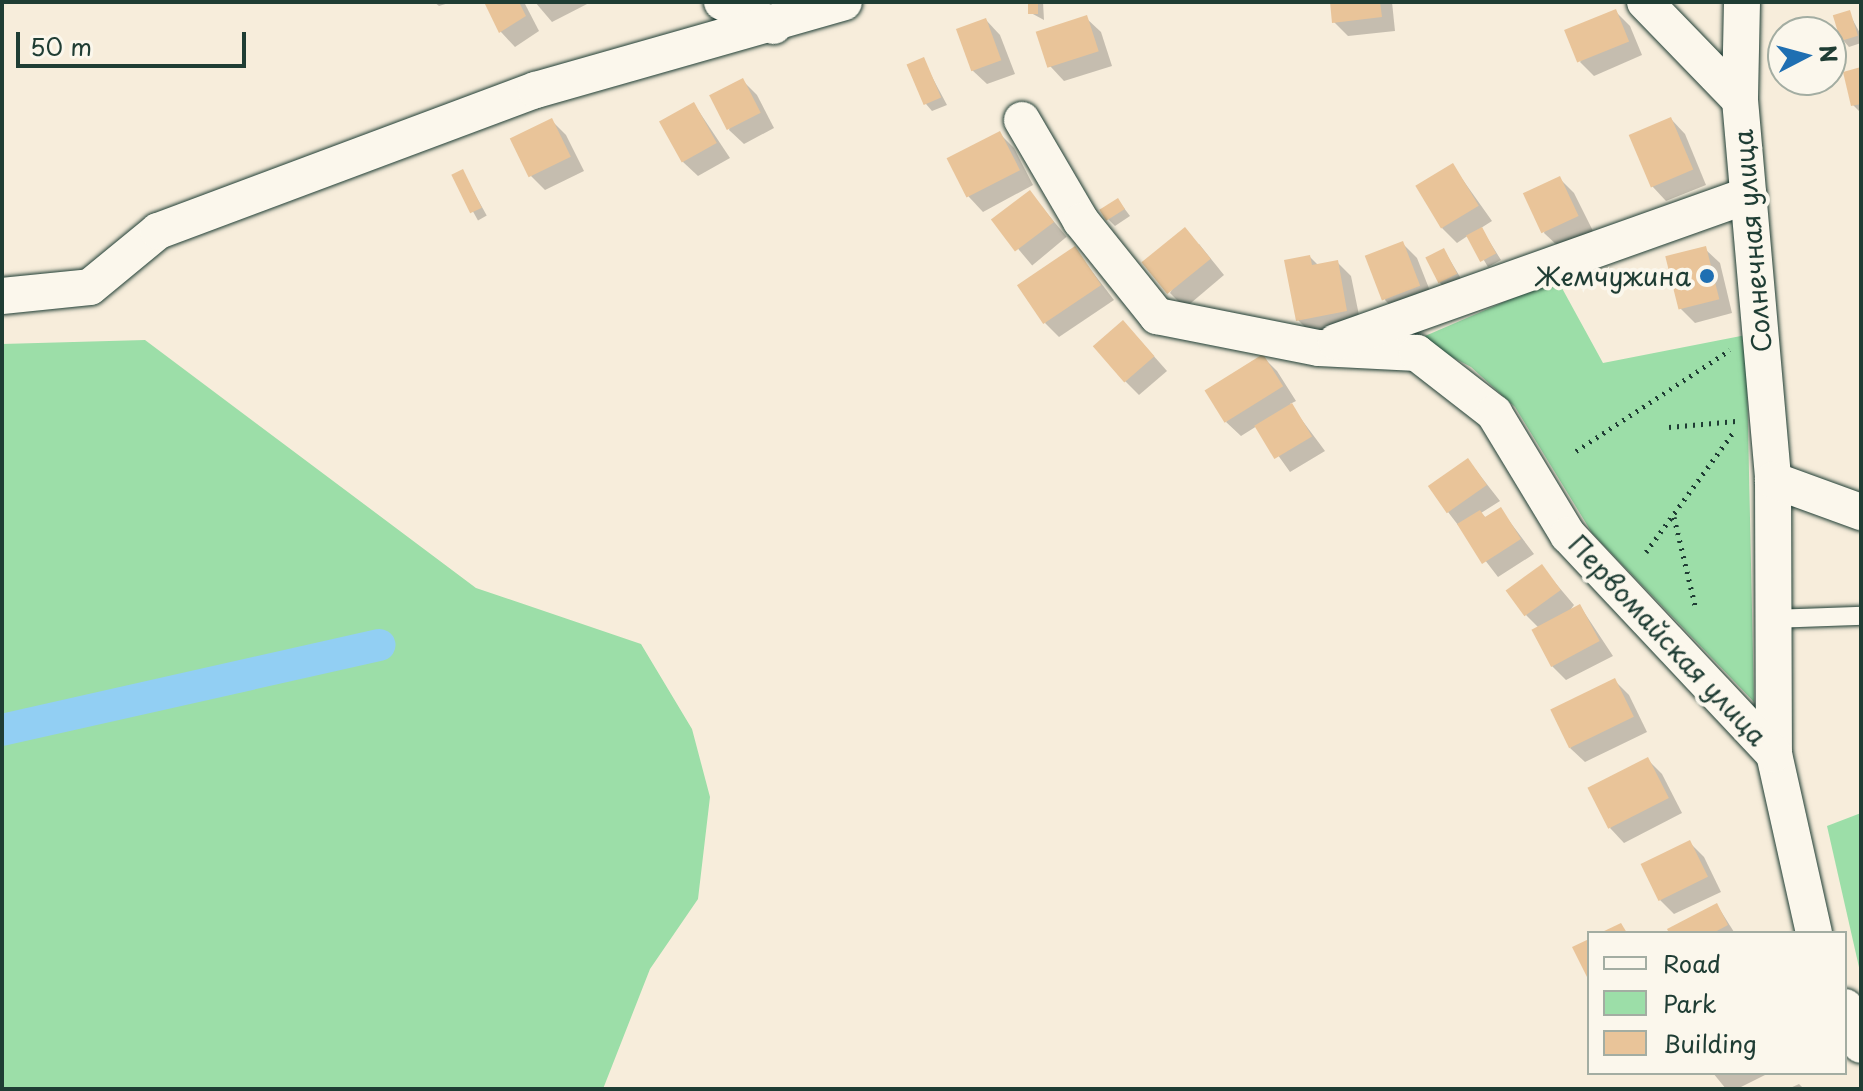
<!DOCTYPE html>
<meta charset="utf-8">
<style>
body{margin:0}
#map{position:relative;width:1863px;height:1091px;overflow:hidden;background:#f7eddb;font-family:"Playpen Sans",sans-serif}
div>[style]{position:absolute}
.green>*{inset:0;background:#9cdea8}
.shadow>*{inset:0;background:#0003;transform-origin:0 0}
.canal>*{height:32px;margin:-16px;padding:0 16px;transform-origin:16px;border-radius:16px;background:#92cff3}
.building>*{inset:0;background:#e9c499;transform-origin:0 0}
.path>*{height:5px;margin-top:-2.5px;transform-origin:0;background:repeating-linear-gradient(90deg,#1f3d34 0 2px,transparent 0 8px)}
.roads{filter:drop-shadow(0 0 2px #1f3d34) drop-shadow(0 0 2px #1f3d34)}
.lane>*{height:18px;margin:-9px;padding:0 9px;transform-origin:9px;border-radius:9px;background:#fbf7ec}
.street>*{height:36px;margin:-18px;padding:0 18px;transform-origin:18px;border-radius:18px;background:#fbf7ec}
.dots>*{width:22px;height:22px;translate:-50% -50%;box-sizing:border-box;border:4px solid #fbf7ec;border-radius:50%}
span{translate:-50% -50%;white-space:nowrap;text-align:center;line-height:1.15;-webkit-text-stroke:8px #fbf7ec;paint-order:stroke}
.street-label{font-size:26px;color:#1f3d34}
.poi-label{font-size:26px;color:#1f3d34}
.right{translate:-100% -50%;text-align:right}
.frame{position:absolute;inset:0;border:4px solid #1f3d34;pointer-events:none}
.legend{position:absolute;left:1587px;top:931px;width:260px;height:144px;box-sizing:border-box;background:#fbf7ec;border:2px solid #a3ada2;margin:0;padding:10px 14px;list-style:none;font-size:24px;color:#1f3d34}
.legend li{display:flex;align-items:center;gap:16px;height:40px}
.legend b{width:40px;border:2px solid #a3ada2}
.north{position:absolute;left:1767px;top:16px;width:80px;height:80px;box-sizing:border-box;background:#fbf7ec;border:2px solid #a3ada2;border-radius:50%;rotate:84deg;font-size:22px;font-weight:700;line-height:32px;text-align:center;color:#1f3d34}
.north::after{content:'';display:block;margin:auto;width:28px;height:36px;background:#1f6fb2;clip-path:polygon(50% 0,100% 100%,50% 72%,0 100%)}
.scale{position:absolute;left:16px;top:32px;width:230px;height:36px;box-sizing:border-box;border:4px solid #1f3d34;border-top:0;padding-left:10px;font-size:24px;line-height:28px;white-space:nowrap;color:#1f3d34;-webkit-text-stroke:6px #fbf7ec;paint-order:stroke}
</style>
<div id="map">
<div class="green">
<div style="clip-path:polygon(1557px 279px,1603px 363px,1746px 335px,1754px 702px,1592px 533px,1515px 407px,1471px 367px,1418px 339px)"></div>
<div style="clip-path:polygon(145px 340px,476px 588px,641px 644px,692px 729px,710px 797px,698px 899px,650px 969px,603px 1089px,2px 1089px,2px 344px)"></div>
<div style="clip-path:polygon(1861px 813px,1861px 976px,1827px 826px)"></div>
</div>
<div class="shadow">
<div style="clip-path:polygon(434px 2px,452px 2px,439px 6px)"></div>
<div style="clip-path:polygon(487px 2px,524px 2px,539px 31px,515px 47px,501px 32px)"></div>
<div style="clip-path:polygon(535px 2px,591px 2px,552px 22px)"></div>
<div style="clip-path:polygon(1030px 2px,1043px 2px,1044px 20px,1031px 13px)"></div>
<div style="clip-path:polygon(1334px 2px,1392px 2px,1395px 31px,1348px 36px,1334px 22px)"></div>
<div style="clip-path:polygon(1615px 11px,1630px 26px,1642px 55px,1594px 76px,1580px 62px)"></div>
<div style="clip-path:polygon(1849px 13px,1861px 35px,1861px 43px,1849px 47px,1843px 40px)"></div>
<div style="clip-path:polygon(1086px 18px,1101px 32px,1112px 66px,1064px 81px,1050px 66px)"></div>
<div style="clip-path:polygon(986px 20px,1000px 35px,1015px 74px,987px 84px,972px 70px)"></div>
<div style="clip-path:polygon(923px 60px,947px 105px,932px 111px,926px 104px)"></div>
<div style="clip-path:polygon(1861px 69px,1861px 113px,1853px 105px)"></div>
<div style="clip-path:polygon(743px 81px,757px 95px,774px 128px,744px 144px,729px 130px)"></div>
<div style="clip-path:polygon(694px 104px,730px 158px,698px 176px,683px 162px)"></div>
<div style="clip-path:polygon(1671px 119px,1685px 134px,1706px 185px,1666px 201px,1652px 186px)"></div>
<div style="clip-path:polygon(551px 120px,566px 135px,584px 171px,545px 190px,531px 176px)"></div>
<div style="clip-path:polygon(999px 133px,1014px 148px,1033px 185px,983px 212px,969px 197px,949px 160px)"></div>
<div style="clip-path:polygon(1453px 166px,1492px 221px,1481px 228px,1501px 260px,1488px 267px,1469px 235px,1457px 243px,1442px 228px)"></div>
<div style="left:462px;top:171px;width:51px;height:10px;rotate:61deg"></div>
<div style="clip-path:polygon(1559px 178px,1574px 193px,1593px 231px,1559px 247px,1544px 233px)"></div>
<div style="left:1030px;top:193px;width:57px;height:45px;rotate:50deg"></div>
<div style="clip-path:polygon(1118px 200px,1130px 216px,1115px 226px,1108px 219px)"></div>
<div style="clip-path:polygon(1402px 243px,1417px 258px,1434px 301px,1399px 315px,1385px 300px)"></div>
<div style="clip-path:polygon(1199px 244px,1224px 275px,1185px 308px,1170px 293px)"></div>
<div style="clip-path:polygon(1075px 249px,1114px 300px,1059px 337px,1045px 323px)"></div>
<div style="clip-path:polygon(1705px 249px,1720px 263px,1732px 313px,1695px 323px,1680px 308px)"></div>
<div style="clip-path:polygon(1444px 250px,1463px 282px,1447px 290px,1440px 283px)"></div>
<div style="clip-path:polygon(1310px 257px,1318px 265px,1337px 262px,1351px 276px,1361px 325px,1312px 334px,1298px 320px)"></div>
<div style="clip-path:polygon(1137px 337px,1167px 371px,1139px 395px,1125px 381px)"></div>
<div style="clip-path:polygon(1263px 357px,1277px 371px,1296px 401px,1290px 404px,1325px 451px,1290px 472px,1257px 426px,1241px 436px,1226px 422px)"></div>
<div style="clip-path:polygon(1468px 460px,1500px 501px,1481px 513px,1487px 519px,1501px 510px,1534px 554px,1498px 577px,1448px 512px)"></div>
<div style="clip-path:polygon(1541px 566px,1574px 605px,1568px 613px,1580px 606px,1613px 656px,1566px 680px,1552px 666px,1539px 628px,1526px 615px)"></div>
<div style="clip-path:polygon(1615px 681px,1629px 695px,1647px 732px,1585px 762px,1570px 748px)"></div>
<div style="clip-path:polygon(1647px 759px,1662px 774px,1682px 813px,1624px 843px,1610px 828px)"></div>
<div style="clip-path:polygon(1689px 842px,1704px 857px,1721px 892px,1674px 914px,1660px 900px)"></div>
<div style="clip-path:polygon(1717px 905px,1734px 932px,1671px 933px)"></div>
<div style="clip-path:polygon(1713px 1073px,1769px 1073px,1737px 1089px,1726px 1089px)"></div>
<div style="clip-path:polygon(1799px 1084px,1804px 1089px,1788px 1089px)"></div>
</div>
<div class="canal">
<div style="left:2px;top:730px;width:387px;rotate:-12.7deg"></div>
</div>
<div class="building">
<div style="clip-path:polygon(484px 2px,519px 2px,526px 16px,499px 33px)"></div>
<div style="left:1028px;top:2px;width:10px;height:12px"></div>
<div style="clip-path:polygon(1330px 2px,1380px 2px,1382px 17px,1332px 23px)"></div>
<div style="left:1616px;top:9px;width:35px;height:56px;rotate:68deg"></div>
<div style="left:1850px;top:10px;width:27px;height:18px;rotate:73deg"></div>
<div style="left:1087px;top:15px;width:38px;height:54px;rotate:72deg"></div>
<div style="left:986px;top:18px;width:45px;height:32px;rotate:70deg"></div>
<div style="left:924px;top:57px;width:44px;height:19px;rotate:67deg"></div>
<div style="clip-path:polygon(1861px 67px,1861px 104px,1851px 106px,1843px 72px)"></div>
<div style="left:743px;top:78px;width:39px;height:38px;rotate:63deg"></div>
<div style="left:694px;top:102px;width:47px;height:40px;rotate:61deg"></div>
<div style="left:1671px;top:117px;width:57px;height:46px;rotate:67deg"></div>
<div style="left:552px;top:118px;width:43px;height:47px;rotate:64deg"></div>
<div style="left:1000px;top:131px;width:44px;height:60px;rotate:63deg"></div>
<div style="left:1453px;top:163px;width:50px;height:44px;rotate:59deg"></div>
<div style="left:463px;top:169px;width:43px;height:13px;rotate:64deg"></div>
<div style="left:1560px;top:176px;width:44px;height:41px;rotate:65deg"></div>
<div style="left:1030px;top:190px;width:40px;height:49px;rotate:53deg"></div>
<div style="left:1118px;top:198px;width:13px;height:22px;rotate:58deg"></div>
<div style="left:1185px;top:227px;width:41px;height:56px;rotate:51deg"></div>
<div style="left:1482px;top:227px;width:30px;height:18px;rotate:62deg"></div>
<div style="left:1403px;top:241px;width:48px;height:41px;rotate:69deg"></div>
<div style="left:1075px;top:246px;width:47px;height:70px;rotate:56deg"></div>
<div style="left:1706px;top:246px;width:55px;height:42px;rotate:76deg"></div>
<div style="left:1444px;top:248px;width:29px;height:21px;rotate:63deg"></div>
<div style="clip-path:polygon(1310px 255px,1312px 265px,1338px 260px,1347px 311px,1296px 321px,1284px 260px)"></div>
<div style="left:1123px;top:320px;width:48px;height:40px;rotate:49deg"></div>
<div style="left:1263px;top:354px;width:38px;height:69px;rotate:58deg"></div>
<div style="left:1292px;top:403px;width:39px;height:44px;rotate:59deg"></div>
<div style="left:1468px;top:458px;width:33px;height:49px;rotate:55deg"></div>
<div style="clip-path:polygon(1501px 507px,1521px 539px,1482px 564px,1457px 524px,1480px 510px,1485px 517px)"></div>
<div style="left:1542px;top:564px;width:32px;height:45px;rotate:54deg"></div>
<div style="left:1580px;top:604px;width:42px;height:55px;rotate:62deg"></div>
<div style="left:1615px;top:678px;width:43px;height:72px;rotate:64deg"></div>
<div style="left:1648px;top:757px;width:46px;height:68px;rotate:63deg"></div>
<div style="left:1690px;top:840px;width:41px;height:55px;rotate:64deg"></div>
<div style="clip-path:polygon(1717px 903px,1728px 925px,1713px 933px,1669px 933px,1667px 929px)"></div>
<div style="clip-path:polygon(1621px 923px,1627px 933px,1600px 933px)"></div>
<div style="clip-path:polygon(1589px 939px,1589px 981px,1572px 947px)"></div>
</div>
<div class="path">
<div style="left:1669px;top:427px;width:67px;rotate:-5.1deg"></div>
<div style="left:1576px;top:451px;width:184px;rotate:-33.3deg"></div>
<div style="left:1674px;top:517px;width:95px;rotate:76.6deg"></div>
<div style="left:1646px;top:552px;width:151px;rotate:-53.9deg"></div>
</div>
<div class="roads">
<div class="lane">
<div style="left:1773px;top:619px;width:88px;rotate:-2deg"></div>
</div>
<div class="street">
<div style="left:722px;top:2px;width:57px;rotate:24.8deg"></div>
<div style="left:1645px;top:2px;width:136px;rotate:45.9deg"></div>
<div style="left:1742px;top:2px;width:98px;rotate:91.2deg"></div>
<div style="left:1740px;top:100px;width:381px;rotate:85deg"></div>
<div style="left:1773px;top:480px;width:274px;rotate:89.8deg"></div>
<div style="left:1774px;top:754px;width:183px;rotate:77.4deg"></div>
<div style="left:1022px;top:120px;width:117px;rotate:59.7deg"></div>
<div style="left:1081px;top:221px;width:122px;rotate:51.3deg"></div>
<div style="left:1157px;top:316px;width:165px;rotate:11.2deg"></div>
<div style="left:1319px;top:348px;width:98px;rotate:2.9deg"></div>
<div style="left:1417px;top:353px;width:98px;rotate:37.9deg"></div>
<div style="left:1494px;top:413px;width:143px;rotate:58.8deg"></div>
<div style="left:1568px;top:535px;width:301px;rotate:46.8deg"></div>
<div style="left:2px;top:296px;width:88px;rotate:-5.8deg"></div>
<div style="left:90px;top:287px;width:88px;rotate:-39.5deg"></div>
<div style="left:158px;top:231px;width:403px;rotate:-20.5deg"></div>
<div style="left:536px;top:90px;width:320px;rotate:-15.9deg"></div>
<div style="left:1336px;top:342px;width:438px;rotate:-19.6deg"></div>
<div style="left:1773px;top:480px;width:94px;rotate:20deg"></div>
<div style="left:1845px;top:1007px;width:41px;rotate:67.2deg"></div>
</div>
</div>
<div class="dots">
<div style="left:1707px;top:276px;background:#1f6fb2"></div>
</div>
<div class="street-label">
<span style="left:1752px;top:241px;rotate:-95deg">Солнечная улица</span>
<span style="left:1668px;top:640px;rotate:47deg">Первомайская улица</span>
</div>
<div class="poi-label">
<span class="right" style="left:1691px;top:276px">Жемчужина</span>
</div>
<div class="frame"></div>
<ul class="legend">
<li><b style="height:10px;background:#fbf7ec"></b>Road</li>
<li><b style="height:22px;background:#9cdea8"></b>Park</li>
<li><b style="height:22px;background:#e9c499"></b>Building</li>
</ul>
<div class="north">N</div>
<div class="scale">50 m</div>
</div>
